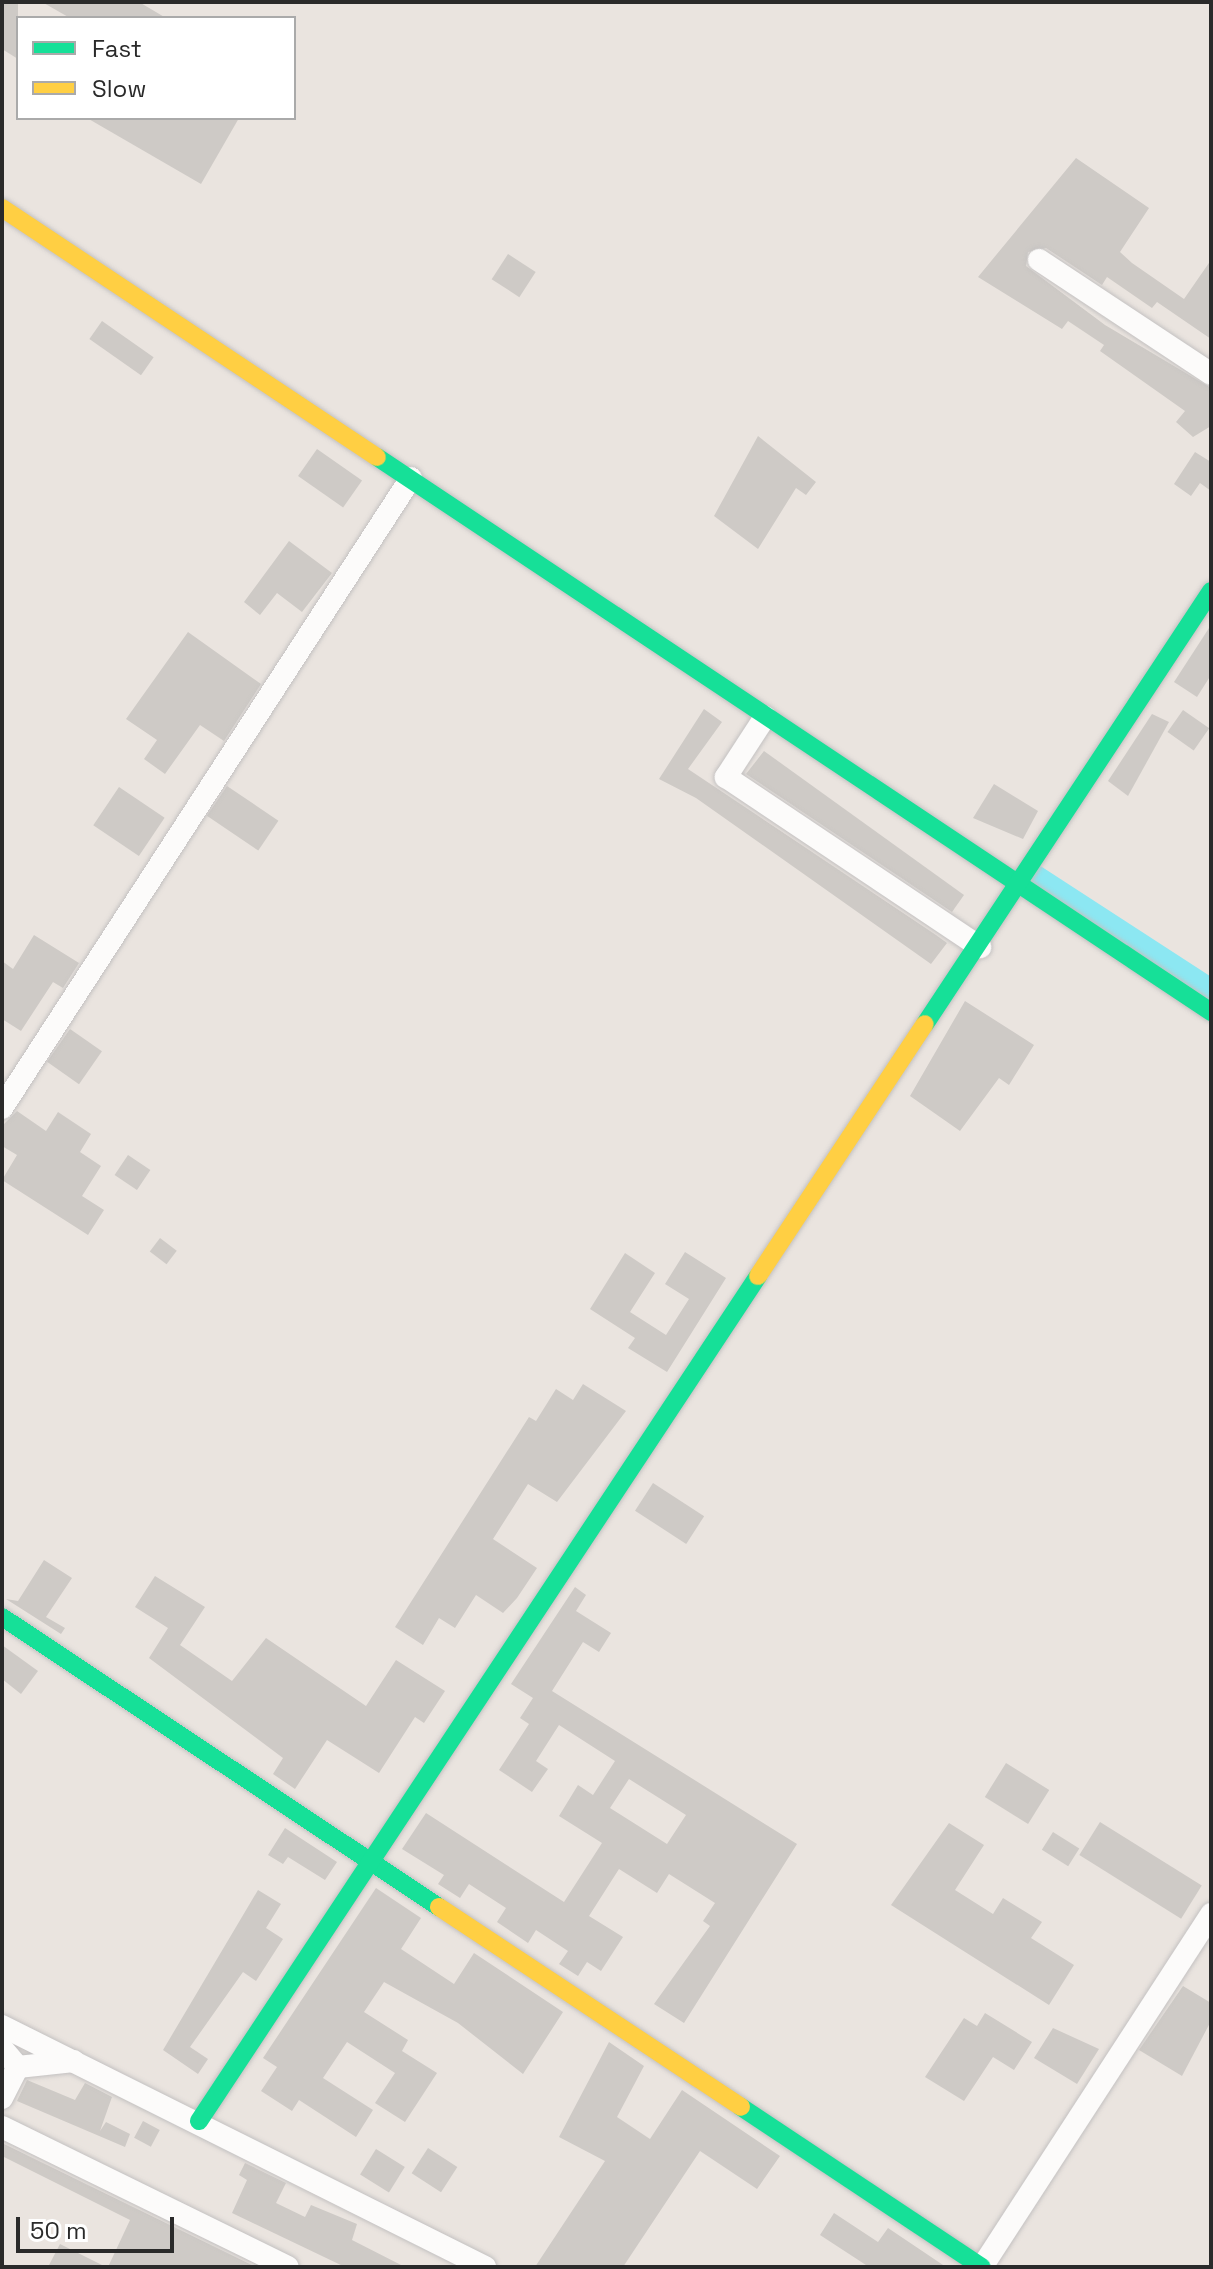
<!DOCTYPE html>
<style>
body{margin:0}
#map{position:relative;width:1213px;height:2269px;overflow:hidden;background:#eae4df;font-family:"Space Grotesk",sans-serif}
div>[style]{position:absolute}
.canal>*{height:22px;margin:-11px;padding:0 11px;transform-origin:11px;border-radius:11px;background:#8ce7f2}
.building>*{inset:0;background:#cecac6;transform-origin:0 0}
.roads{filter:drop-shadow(0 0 2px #c3c1c1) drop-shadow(0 0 2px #c3c1c1)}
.street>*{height:22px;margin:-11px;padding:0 11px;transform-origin:11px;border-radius:11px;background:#fcfbfa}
.fast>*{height:18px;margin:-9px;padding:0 9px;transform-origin:9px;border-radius:9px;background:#16e098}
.slow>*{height:18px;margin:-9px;padding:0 9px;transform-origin:9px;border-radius:9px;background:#ffcf43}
span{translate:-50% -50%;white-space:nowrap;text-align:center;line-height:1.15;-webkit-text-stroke:8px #fff;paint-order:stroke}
.frame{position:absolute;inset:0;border:4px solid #2a2a2a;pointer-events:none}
.legend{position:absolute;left:16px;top:16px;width:280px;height:104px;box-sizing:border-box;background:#fff;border:2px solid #aaa;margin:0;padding:10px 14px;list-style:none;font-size:24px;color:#2a2a2a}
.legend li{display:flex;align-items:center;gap:16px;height:40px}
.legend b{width:40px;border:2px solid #aaa}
.scale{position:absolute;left:16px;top:2217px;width:158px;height:36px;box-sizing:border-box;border:4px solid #2a2a2a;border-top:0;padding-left:10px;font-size:24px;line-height:28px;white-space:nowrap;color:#2a2a2a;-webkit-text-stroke:6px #fff;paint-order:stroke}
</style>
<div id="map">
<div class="canal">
<div style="left:1031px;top:873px;width:215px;rotate:33deg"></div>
</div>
<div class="building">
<div style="clip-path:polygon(2px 2px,18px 2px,18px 59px,2px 49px)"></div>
<div style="clip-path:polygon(42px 2px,139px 2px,166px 18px,70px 18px)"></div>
<div style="clip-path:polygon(87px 118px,239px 118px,201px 184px)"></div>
<div style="clip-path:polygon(1076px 158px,1149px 208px,1120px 252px,1132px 263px,1184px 299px,1211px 260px,1211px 339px,1157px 302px,1152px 308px,1107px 277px,1102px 285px,1046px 248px,1028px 252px,1026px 266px,1105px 325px,1211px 388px,1211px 426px,1193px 437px,1176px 422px,1185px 411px,1100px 351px,1104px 345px,1068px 321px,1062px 329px,978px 277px)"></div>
<div style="left:508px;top:254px;width:33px;height:30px;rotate:33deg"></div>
<div style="left:102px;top:321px;width:63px;height:22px;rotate:35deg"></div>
<div style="clip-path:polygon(758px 436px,816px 482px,806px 495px,796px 488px,758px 549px,714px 516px)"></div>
<div style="left:317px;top:449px;width:55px;height:33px;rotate:35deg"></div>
<div style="clip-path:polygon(1195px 452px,1211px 462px,1211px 491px,1200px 483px,1191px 496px,1174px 484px)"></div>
<div style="clip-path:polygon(289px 541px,332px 573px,302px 612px,277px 593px,260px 615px,244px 602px)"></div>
<div style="clip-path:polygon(1211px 625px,1211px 675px,1197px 697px,1174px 682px)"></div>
<div style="clip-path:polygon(188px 632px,261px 684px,224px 741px,200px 725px,165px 774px,144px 759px,157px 740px,126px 719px)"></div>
<div style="clip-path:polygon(704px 709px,722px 722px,688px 769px,936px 935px,947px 943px,931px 964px,696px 798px,659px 779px)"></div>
<div style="left:1183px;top:710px;width:32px;height:27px;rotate:35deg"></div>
<div style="clip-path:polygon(1152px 714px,1169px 722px,1128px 796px,1108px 781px)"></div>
<div style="clip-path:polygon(764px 751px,964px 895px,952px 912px,746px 774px)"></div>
<div style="clip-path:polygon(994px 784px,1038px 811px,1023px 839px,973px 818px)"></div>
<div style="left:227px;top:786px;width:62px;height:36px;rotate:34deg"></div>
<div style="left:119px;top:787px;width:55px;height:46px;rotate:34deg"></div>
<div style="clip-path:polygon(34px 935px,79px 963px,63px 988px,53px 982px,21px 1031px,2px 1019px,2px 961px,13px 969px)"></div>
<div style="clip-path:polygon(965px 1001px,1034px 1045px,1009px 1085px,999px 1078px,960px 1131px,910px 1096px)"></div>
<div style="left:70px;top:1029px;width:39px;height:40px;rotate:35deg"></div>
<div style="clip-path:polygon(17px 1111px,46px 1131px,58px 1112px,91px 1134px,80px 1152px,101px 1166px,82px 1196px,104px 1210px,88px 1235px,2px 1180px,17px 1155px,2px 1146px,2px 1126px)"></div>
<div style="left:128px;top:1155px;width:27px;height:24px;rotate:34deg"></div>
<div style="left:160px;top:1238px;width:21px;height:17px;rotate:37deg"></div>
<div style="clip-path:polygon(685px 1252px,726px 1278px,667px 1372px,628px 1348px,635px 1338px,590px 1309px,625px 1253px,655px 1273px,630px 1312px,666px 1335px,689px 1299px,665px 1284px)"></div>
<div style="clip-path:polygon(583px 1384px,626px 1411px,557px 1502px,528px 1484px,493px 1539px,537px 1568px,517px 1598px,503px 1613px,476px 1595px,455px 1628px,439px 1618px,423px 1645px,395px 1627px,529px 1417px,536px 1421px,556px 1389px,573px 1400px)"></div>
<div style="left:653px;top:1483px;width:61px;height:33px;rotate:33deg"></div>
<div style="clip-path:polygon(44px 1560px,72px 1578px,46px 1617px,65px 1628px,61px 1634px,6px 1599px,18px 1601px)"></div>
<div style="clip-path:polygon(155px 1576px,205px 1607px,180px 1645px,232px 1681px,266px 1638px,366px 1706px,396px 1660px,445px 1691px,424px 1723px,415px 1717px,379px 1773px,327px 1740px,295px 1789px,273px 1774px,283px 1758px,149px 1658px,168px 1628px,135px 1607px)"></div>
<div style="clip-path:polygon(evenodd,575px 1587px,586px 1595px,576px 1611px,611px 1633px,599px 1652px,583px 1642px,552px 1691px,797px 1844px,684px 2023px,654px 2004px,710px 1926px,703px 1921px,715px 1903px,669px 1874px,657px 1893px,619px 1869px,589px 1916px,623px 1937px,601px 1971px,587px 1962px,578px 1976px,559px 1964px,568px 1951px,536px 1930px,528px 1943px,497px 1922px,506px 1908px,469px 1884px,460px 1898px,438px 1884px,444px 1875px,402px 1849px,426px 1813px,564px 1902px,602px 1843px,559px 1816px,578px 1785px,593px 1795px,615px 1761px,559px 1725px,536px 1761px,548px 1769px,532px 1792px,499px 1770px,529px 1724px,520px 1718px,533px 1698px,511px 1684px,575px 1587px,629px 1779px,686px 1815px,667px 1844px,610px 1808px,629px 1779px)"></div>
<div style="clip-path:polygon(2px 1645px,38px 1671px,21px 1694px,2px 1679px)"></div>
<div style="left:1006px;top:1763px;width:51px;height:40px;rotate:32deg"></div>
<div style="left:1100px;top:1822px;width:120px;height:39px;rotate:32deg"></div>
<div style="clip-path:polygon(949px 1823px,984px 1845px,955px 1890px,993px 1914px,1003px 1898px,1042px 1922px,1031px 1938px,1074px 1965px,1049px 2005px,891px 1905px)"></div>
<div style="clip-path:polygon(285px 1828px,337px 1862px,325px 1880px,288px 1857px,283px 1864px,268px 1855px)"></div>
<div style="left:1053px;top:1832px;width:31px;height:21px;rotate:32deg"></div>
<div style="clip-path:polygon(376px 1888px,421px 1918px,401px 1949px,454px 1984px,474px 1953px,563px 2012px,523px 2074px,458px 2023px,384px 1982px,364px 2012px,408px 2040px,402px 2051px,437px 2073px,405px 2122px,375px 2103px,395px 2073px,347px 2042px,323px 2078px,373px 2110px,356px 2137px,299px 2100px,292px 2111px,261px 2091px,277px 2067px,263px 2058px)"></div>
<div style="clip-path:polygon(258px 1890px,281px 1904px,266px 1928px,283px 1939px,256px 1981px,243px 1972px,190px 2047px,208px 2059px,198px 2074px,163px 2050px)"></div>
<div style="clip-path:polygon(1183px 1986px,1211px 2003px,1211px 2021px,1182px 2076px,1139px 2050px)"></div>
<div style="clip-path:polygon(985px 2013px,1032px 2042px,1014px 2070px,993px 2057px,964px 2101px,925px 2077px,964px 2018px,977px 2026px)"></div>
<div style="clip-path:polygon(1053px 2028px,1099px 2049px,1077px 2084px,1034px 2058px)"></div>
<div style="clip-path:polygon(609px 2042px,644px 2066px,617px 2117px,650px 2139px,682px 2090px,780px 2156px,757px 2189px,700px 2151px,623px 2267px,535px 2267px,605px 2161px,559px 2137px)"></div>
<div style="clip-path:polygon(27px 2080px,75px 2100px,85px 2083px,112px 2097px,100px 2131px,106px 2122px,130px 2134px,125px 2147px,17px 2101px)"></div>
<div style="left:143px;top:2121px;width:19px;height:19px;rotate:28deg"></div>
<div style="clip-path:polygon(2px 2143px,256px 2267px,108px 2267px,130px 2220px,2px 2156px)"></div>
<div style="left:428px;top:2148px;width:35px;height:30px;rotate:33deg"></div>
<div style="left:376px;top:2149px;width:34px;height:30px;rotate:32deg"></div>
<div style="clip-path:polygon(245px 2163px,286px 2183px,276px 2203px,305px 2217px,311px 2205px,357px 2224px,352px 2240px,405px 2267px,345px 2267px,232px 2213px,247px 2180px,239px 2175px)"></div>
<div style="clip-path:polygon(834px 2213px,878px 2242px,888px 2228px,946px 2267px,869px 2267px,820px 2235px)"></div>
<div style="clip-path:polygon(60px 2244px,106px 2267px,48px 2267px)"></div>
</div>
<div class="roads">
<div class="street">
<div style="left:1039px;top:260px;width:206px;rotate:33.5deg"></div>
<div style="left:765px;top:717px;width:72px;rotate:123deg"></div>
<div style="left:726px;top:777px;width:306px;rotate:33.8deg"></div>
<div style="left:2px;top:1108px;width:751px;rotate:-57.01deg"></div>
<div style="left:2px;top:2026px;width:540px;rotate:26.52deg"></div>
<div style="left:2px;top:2048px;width:25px;rotate:50deg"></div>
<div style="left:18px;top:2067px;width:56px;rotate:-6.1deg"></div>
<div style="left:2px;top:2098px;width:35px;rotate:-63deg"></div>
<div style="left:2px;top:2127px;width:318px;rotate:26.1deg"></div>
<div style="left:982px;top:2267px;width:421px;rotate:-57deg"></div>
</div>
<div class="fast">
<div style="left:377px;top:457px;width:1002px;rotate:33.64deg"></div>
<div style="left:925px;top:1024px;width:519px;rotate:-56.55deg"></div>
<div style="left:2px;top:1617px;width:524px;rotate:33.57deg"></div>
<div style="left:741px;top:2107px;width:289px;rotate:33.6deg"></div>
<div style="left:199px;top:2121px;width:1013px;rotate:-56.51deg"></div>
</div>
<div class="slow">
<div style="left:2px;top:208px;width:450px;rotate:33.6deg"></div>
<div style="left:758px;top:1276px;width:302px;rotate:-56.5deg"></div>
<div style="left:439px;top:1907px;width:362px;rotate:33.5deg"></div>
</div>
</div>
<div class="frame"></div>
<ul class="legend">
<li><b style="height:10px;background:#16e098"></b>Fast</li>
<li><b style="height:10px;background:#ffcf43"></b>Slow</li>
</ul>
<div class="scale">50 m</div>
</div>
